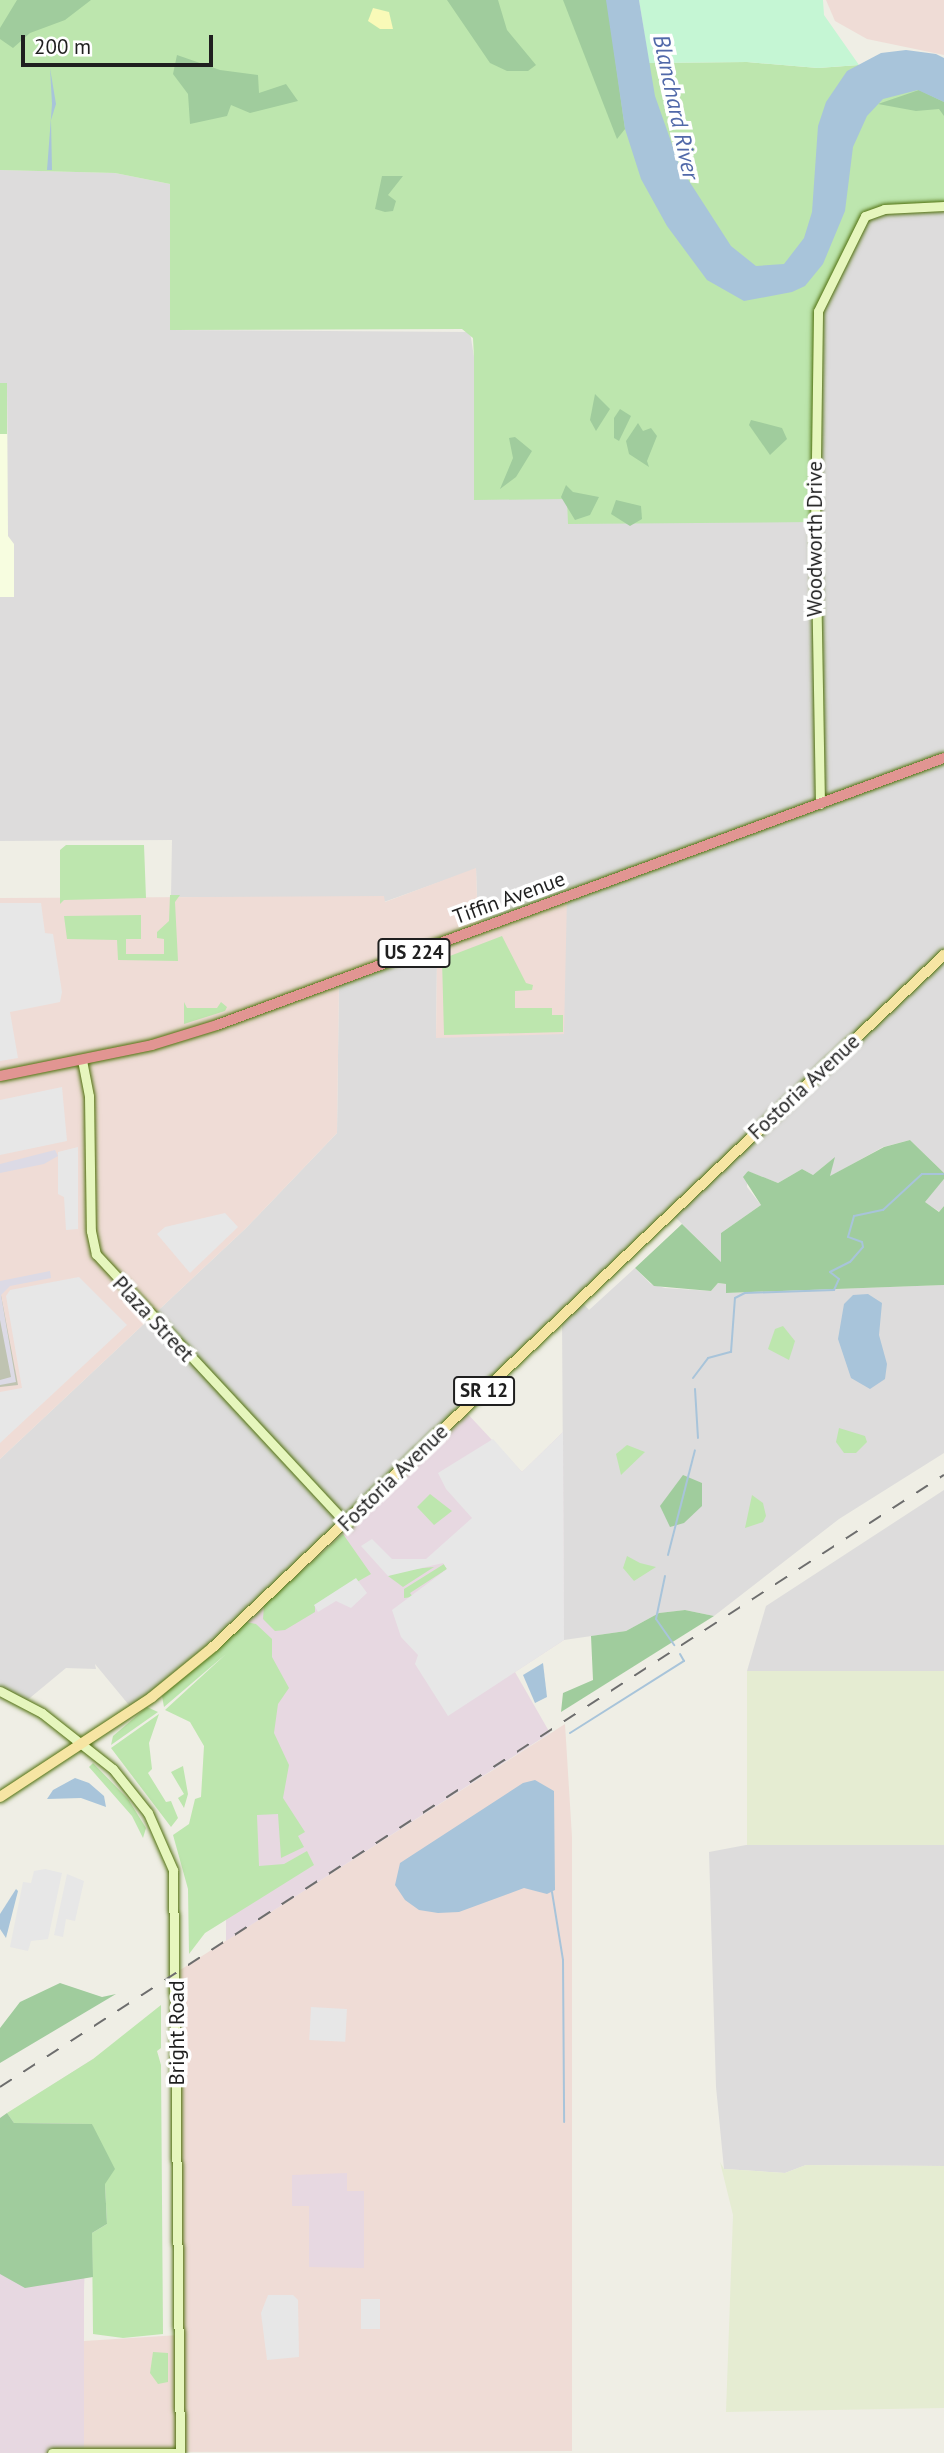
<!DOCTYPE html>
<style>
body{margin:0}
#map{position:relative;width:944px;height:2453px;overflow:hidden;background:#efeee5;font-family:"PT Sans",sans-serif}
div>[style]{position:absolute}
.residential>*{inset:0;background:#dddcdc}
.commercial>*{inset:0;background:#efdcd6}
.industrial>*{inset:0;background:#e7d8e1}
.education>*{inset:0;background:#f7fde0}
.construction>*{inset:0;background:#bfc3b1}
.farmland>*{inset:0;background:#e5ecd2;transform-origin:0 0}
.grass>*{inset:0;background:#bde6ae;transform-origin:0 0}
.forest>*{inset:0;background:#a0cc9d}
.sand>*{inset:0;background:#f9fab8}
.park>*{inset:0;background:#c5f6d4}
.parking>*{inset:0;background:#e7e7e7;transform-origin:0 0}
.plaza>*{inset:0;background:#dcdae5}
.water>*{inset:0;background:#a8c4da}
.stream>*{height:2px;margin:-1px;padding:0 1px;transform-origin:1px;border-radius:1px;background:#a8c4da}
.roads{filter:drop-shadow(0 0 2px #4f700c) drop-shadow(0 0 2px #4f700c)}
.secondary>*{height:9px;margin:-4.5px;padding:0 4.5px;transform-origin:4.5px;border-radius:4.5px;background:#e6f6bd}
.primary>*{height:10px;margin:-5px;padding:0 5px;transform-origin:5px;border-radius:5px;background:#f6e5a3}
.highway>*{height:10px;margin:-5px;padding:0 5px;transform-origin:5px;border-radius:5px;background:#e19592}
.rail>*{height:2px;margin-top:-1px;transform-origin:0;background:repeating-linear-gradient(90deg,#6d6d6d 0 14px,transparent 0 28px)}
span{translate:-50% -50%;white-space:nowrap;text-align:center;line-height:1.15;-webkit-text-stroke:7px #fff;paint-order:stroke}
.shield-label span{padding:2px 5px;background:#fff;border:2px solid;border-radius:5px;-webkit-text-stroke-width:0}
.shield-label{font-size:19px;color:#1f1f1f;font-weight:700}
.street-label{font-size:21px;color:#1f1f1f}
.water-label{font-size:23px;color:#5169a9;font-style:italic}
.scale{position:absolute;left:21px;top:35px;width:192px;height:32px;box-sizing:border-box;border:4px solid #1f1f1f;border-top:0;padding-left:9px;font-size:21px;line-height:24px;white-space:nowrap;color:#1f1f1f;-webkit-text-stroke:5px #fff;paint-order:stroke}
</style>
<div id="map">
<div class="residential">
<div style="clip-path:polygon(0 170px,115px 173px,170px 184px,170px 330px,470px 332px,474px 357px,568px 499px,568px 524px,816px 322px,869px 213px,944px 206px,944px 1173px,910px 1140px,883px 1147px,829px 1177px,834px 1158px,813px 1175px,802px 1169px,778px 1183px,747px 1171px,747px 1187px,761px 1205px,721px 1233px,721px 1262px,671px 1213px,580px 1300px,589px 1310px,635px 1268px,651px 1284px,665px 1288px,711px 1291px,718px 1283px,726px 1284px,726px 1293px,944px 1285px,944px 1453px,839px 1519px,714px 1616px,685px 1610px,659px 1613px,626px 1631px,564px 1640px,562px 1318px,271px 1592px,133px 1710px,95px 1664px,96px 1669px,66px 1668px,25px 1702px,0 1691px,0 1459px,246px 1228px,337px 1133px,339px 980px,430px 947px,437px 959px,436px 1038px,485px 927px,477px 899px,476px 869px,384px 902px,384px 897px,171px 897px,172px 840px,0 841px)"></div>
<div style="clip-path:polygon(944px 1179px,944px 1206px,940px 1212px,924px 1202px)"></div>
<div style="clip-path:polygon(944px 1490px,944px 1671px,747px 1671px,766px 1606px)"></div>
<div style="clip-path:polygon(944px 1842px,944px 2166px,806px 2165px,785px 2173px,724px 2169px,716px 2087px,709px 1852px,746px 1845px)"></div>
</div>
<div class="commercial">
<div style="clip-path:polygon(826px 0,944px 0,944px 55px,867px 39px,835px 21px)"></div>
<div style="clip-path:polygon(476px 868px,477px 899px,485px 927px,567px 897px,564px 1034px,436px 1038px,437px 959px,430px 947px,339px 980px,337px 1133px,246px 1228px,0 1459px,0 898px,384px 896px,385px 902px)"></div>
<div style="clip-path:polygon(565px 1724px,572px 1837px,572px 2451px,84px 2452px,84px 2341px,179px 2335px,177px 1972px)"></div>
</div>
<div class="industrial">
<div style="clip-path:polygon(464px 1410px,522px 1472px,563px 1432px,564px 1640px,515px 1672px,550px 1733px,226px 1941px,226px 1656px,213px 1647px)"></div>
<div style="clip-path:polygon(93px 2059px,84px 2290px,84px 2451px,180px 2453px,0 2453px,0 2118px)"></div>
<div style="clip-path:polygon(347px 2173px,347px 2191px,364px 2191px,364px 2268px,309px 2267px,309px 2206px,292px 2206px,292px 2175px)"></div>
</div>
<div class="education">
<div style="clip-path:polygon(0 383px,7px 383px,8px 536px,14px 544px,14px 597px,0 597px)"></div>
</div>
<div class="construction">
<div style="clip-path:polygon(0 1290px,18px 1385px,0 1387px)"></div>
</div>
<div class="farmland">
<div style="left:747px;top:1671px;width:197px;height:174px"></div>
<div style="clip-path:polygon(720px 2162px,724px 2169px,785px 2173px,806px 2165px,944px 2166px,944px 2408px,726px 2412px,733px 2215px)"></div>
</div>
<div class="grass">
<div style="clip-path:polygon(0 0,632px 0,645px 63px,747px 62px,818px 68px,859px 65px,944px 83px,944px 206px,869px 213px,821px 302px,815px 522px,568px 524px,567px 499px,474px 500px,474px 357px,473px 338px,462px 329px,170px 330px,170px 184px,115px 173px,0 170px)"></div>
<div style="left:0;top:383px;width:7px;height:51px"></div>
<div style="clip-path:polygon(66px 845px,144px 845px,146px 898px,64px 900px,60px 904px,60px 850px)"></div>
<div style="clip-path:polygon(170px 895px,180px 895px,175px 902px,178px 961px,118px 960px,117px 940px,67px 939px,64px 916px,141px 915px,141px 939px,126px 939px,126px 954px,164px 954px,164px 939px,157px 938px,157px 932px,169px 921px)"></div>
<div style="clip-path:polygon(502px 936px,526px 983px,533px 985px,532px 990px,515px 991px,515px 1008px,552px 1008px,552px 1015px,563px 1015px,563px 1032px,444px 1035px,442px 959px)"></div>
<div style="clip-path:polygon(184px 1002px,187px 1008px,217px 1008px,221px 1002px,227px 1007px,225px 1011px,184px 1024px)"></div>
<div style="clip-path:polygon(783px 1326px,795px 1341px,789px 1360px,768px 1349px,775px 1329px)"></div>
<div style="clip-path:polygon(839px 1428px,865px 1436px,867px 1442px,856px 1453px,844px 1453px,836px 1442px)"></div>
<div style="clip-path:polygon(627px 1445px,645px 1452px,621px 1475px,616px 1454px)"></div>
<div style="clip-path:polygon(430px 1494px,452px 1511px,434px 1525px,417px 1507px)"></div>
<div style="clip-path:polygon(752px 1495px,763px 1503px,766px 1516px,763px 1522px,745px 1528px)"></div>
<div style="clip-path:polygon(343px 1534px,371px 1574px,315px 1606px,315px 1612px,285px 1630px,275px 1631px,263px 1619px,264px 1605px)"></div>
<div style="clip-path:polygon(627px 1556px,640px 1563px,656px 1567px,634px 1581px,623px 1568px)"></div>
<div style="clip-path:polygon(444px 1564px,447px 1569px,410px 1593px,413px 1597px,404px 1598px,404px 1589px)"></div>
<div style="clip-path:polygon(434px 1567px,403px 1587px,388px 1576px,402px 1570px)"></div>
<div style="clip-path:polygon(246px 1622px,256px 1624px,272px 1639px,272px 1657px,289px 1688px,278px 1704px,274px 1733px,289px 1765px,283px 1798px,305px 1832px,298px 1836px,304px 1847px,281px 1858px,278px 1814px,257px 1815px,259px 1866px,284px 1864px,307px 1851px,314px 1865px,205px 1933px,189px 1954px,188px 1889px,173px 1835px,189px 1824px,195px 1799px,201px 1797px,204px 1746px,190px 1722px,165px 1710px,226px 1654px,164px 1707px,162px 1696px)"></div>
<div style="clip-path:polygon(147px 1707px,158px 1712px,111px 1745px,113px 1736px)"></div>
<div style="clip-path:polygon(159px 1714px,149px 1743px,152px 1769px,148px 1773px,166px 1802px,171px 1801px,178px 1818px,171px 1827px,111px 1748px)"></div>
<div style="clip-path:polygon(93px 1763px,128px 1799px,146px 1828px,143px 1838px,132px 1816px,89px 1767px)"></div>
<div style="clip-path:polygon(183px 1766px,188px 1794px,184px 1808px,178px 1798px,184px 1794px,171px 1772px)"></div>
<div style="clip-path:polygon(161px 2005px,161px 2048px,157px 2051px,161px 2065px,163px 2334px,123px 2338px,93px 2334px,92px 2233px,107px 2224px,105px 2184px,92px 2124px,14px 2123px,7px 2113px,93px 2059px)"></div>
<div style="clip-path:polygon(153px 2352px,168px 2353px,168px 2382px,158px 2384px,150px 2373px)"></div>
</div>
<div class="forest">
<div style="clip-path:polygon(17px 0,91px 0,65px 20px,30px 33px,13px 48px,0 39px,0 28px)"></div>
<div style="clip-path:polygon(447px 0,498px 0,507px 30px,536px 65px,528px 71px,507px 71px,490px 63px)"></div>
<div style="clip-path:polygon(563px 0,607px 0,625px 129px,617px 139px)"></div>
<div style="clip-path:polygon(177px 55px,220px 70px,258px 75px,259px 93px,286px 84px,298px 101px,250px 113px,231px 105px,227px 116px,190px 124px,188px 94px,173px 74px)"></div>
<div style="clip-path:polygon(919px 90px,944px 102px,944px 116px,939px 109px,916px 111px,878px 104px)"></div>
<div style="clip-path:polygon(382px 176px,403px 176px,388px 195px,396px 201px,393px 211px,385px 212px,375px 209px)"></div>
<div style="clip-path:polygon(595px 394px,610px 409px,596px 431px,590px 420px)"></div>
<div style="clip-path:polygon(620px 409px,631px 416px,619px 441px,614px 438px,614px 418px)"></div>
<div style="clip-path:polygon(751px 420px,782px 428px,787px 439px,770px 455px,749px 425px)"></div>
<div style="clip-path:polygon(638px 423px,643px 431px,651px 428px,657px 436px,647px 461px,649px 467px,629px 454px,626px 441px)"></div>
<div style="clip-path:polygon(515px 437px,532px 451px,516px 477px,500px 489px,513px 458px,509px 438px)"></div>
<div style="clip-path:polygon(566px 485px,573px 492px,599px 497px,590px 515px,575px 520px,561px 497px)"></div>
<div style="clip-path:polygon(616px 500px,641px 506px,642px 519px,630px 526px,611px 514px)"></div>
<div style="clip-path:polygon(910px 1140px,944px 1173px,944px 1179px,925px 1202px,939px 1212px,944px 1206px,944px 1285px,726px 1293px,726px 1284px,718px 1283px,711px 1291px,654px 1286px,635px 1268px,682px 1224px,721px 1262px,721px 1233px,761px 1205px,743px 1177px,748px 1171px,778px 1183px,802px 1169px,813px 1175px,835px 1157px,830px 1176px,884px 1147px)"></div>
<div style="clip-path:polygon(683px 1475px,702px 1483px,702px 1506px,684px 1523px,670px 1527px,660px 1506px)"></div>
<div style="clip-path:polygon(685px 1610px,714px 1616px,561px 1712px,563px 1693px,593px 1680px,591px 1636px,626px 1631px,659px 1613px)"></div>
<div style="clip-path:polygon(60px 1983px,102px 1997px,116px 1994px,0 2063px,0 2028px,20px 2002px)"></div>
<div style="clip-path:polygon(7px 2113px,14px 2123px,92px 2124px,115px 2169px,105px 2184px,107px 2224px,92px 2233px,93px 2277px,25px 2288px,0 2274px,0 2118px)"></div>
</div>
<div class="sand">
<div style="clip-path:polygon(373px 8px,389px 12px,393px 29px,380px 29px,368px 21px)"></div>
</div>
<div class="park">
<div style="clip-path:polygon(639px 0,823px 0,824px 15px,859px 65px,818px 68px,747px 62px,649px 63px)"></div>
</div>
<div class="parking">
<div style="clip-path:polygon(0 903px,41px 903px,45px 933px,53px 934px,62px 992px,60px 1002px,10px 1012px,18px 1058px,0 1061px)"></div>
<div style="clip-path:polygon(62px 1087px,67px 1141px,0 1155px,0 1100px)"></div>
<div style="clip-path:polygon(78px 1147px,78px 1229px,66px 1230px,64px 1197px,58px 1194px,58px 1152px)"></div>
<div style="clip-path:polygon(225px 1213px,238px 1227px,190px 1273px,157px 1234px,165px 1227px)"></div>
<div style="clip-path:polygon(79px 1277px,127px 1325px,0 1443px,0 1392px,22px 1388px,6px 1296px,10px 1290px)"></div>
<div style="clip-path:polygon(563px 1432px,564px 1640px,448px 1716px,415px 1664px,418px 1655px,401px 1637px,392px 1610px,447px 1569px,443px 1563px,388px 1576px,361px 1546px,372px 1539px,392px 1559px,426px 1559px,472px 1518px,446px 1489px,438px 1473px,493px 1439px,522px 1472px)"></div>
<div style="clip-path:polygon(356px 1578px,367px 1593px,351px 1608px,336px 1601px,318px 1612px,314px 1605px)"></div>
<div style="clip-path:polygon(45px 1869px,62px 1873px,48px 1939px,31px 1941px,28px 1951px,10px 1947px,23px 1882px,31px 1883px,34px 1871px)"></div>
<div style="clip-path:polygon(67px 1874px,84px 1881px,75px 1921px,66px 1919px,63px 1937px,54px 1935px)"></div>
<div style="left:311px;top:2007px;width:36px;height:33px;rotate:3deg"></div>
<div style="clip-path:polygon(268px 2295px,293px 2295px,298px 2300px,299px 2357px,267px 2360px,261px 2313px)"></div>
<div style="left:380px;top:2299px;width:30px;height:19px;rotate:90deg"></div>
</div>
<div class="plaza">
<div style="clip-path:polygon(55px 1150px,58px 1156px,44px 1164px,0 1173px,0 1164px)"></div>
<div style="clip-path:polygon(50px 1271px,51px 1278px,10px 1286px,1px 1295px,16px 1382px,0 1385px,0 1380px,11px 1377px,0 1320px,0 1281px)"></div>
</div>
<div class="water">
<div style="clip-path:polygon(606px 0,639px 0,655px 96px,680px 167px,731px 246px,756px 266px,784px 264px,804px 238px,812px 212px,818px 126px,826px 102px,847px 71px,881px 53px,906px 50px,936px 54px,944px 58px,944px 102px,918px 90px,883px 99px,867px 116px,853px 147px,845px 211px,823px 264px,805px 286px,792px 292px,744px 301px,707px 280px,667px 226px,641px 179px,625px 129px)"></div>
<div style="clip-path:polygon(50px 68px,56px 104px,51px 120px,52px 170px,47px 170px,52px 104px)"></div>
<div style="clip-path:polygon(868px 1294px,882px 1303px,879px 1335px,887px 1364px,885px 1379px,870px 1389px,851px 1378px,838px 1339px,844px 1304px,853px 1295px)"></div>
<div style="clip-path:polygon(543px 1663px,547px 1697px,535px 1703px,523px 1675px)"></div>
<div style="clip-path:polygon(75px 1778px,89px 1783px,104px 1796px,106px 1807px,81px 1798px,47px 1799px,53px 1790px)"></div>
<div style="clip-path:polygon(535px 1780px,554px 1791px,555px 1890px,547px 1894px,524px 1888px,459px 1912px,438px 1913px,419px 1910px,405px 1900px,395px 1885px,400px 1863px,523px 1783px)"></div>
<div style="clip-path:polygon(16px 1889px,18px 1891px,6px 1938px,0 1929px,0 1914px)"></div>
</div>
<div class="stream">
<div style="left:693px;top:1378px;width:25px;rotate:-53deg"></div>
<div style="left:708px;top:1358px;width:24px;rotate:-15deg"></div>
<div style="left:731px;top:1352px;width:54px;rotate:-85.8deg"></div>
<div style="left:735px;top:1298px;width:11px;rotate:-27deg"></div>
<div style="left:745px;top:1293px;width:89px;rotate:-1.9deg"></div>
<div style="left:834px;top:1290px;width:12px;rotate:-66deg"></div>
<div style="left:839px;top:1279px;width:11px;rotate:-142deg"></div>
<div style="left:830px;top:1272px;width:22px;rotate:-27deg"></div>
<div style="left:850px;top:1262px;width:20px;rotate:-49deg"></div>
<div style="left:863px;top:1247px;width:5px;rotate:-101deg"></div>
<div style="left:862px;top:1242px;width:15px;rotate:-160deg"></div>
<div style="left:848px;top:1237px;width:22px;rotate:-74deg"></div>
<div style="left:854px;top:1216px;width:30px;rotate:-12deg"></div>
<div style="left:883px;top:1210px;width:53px;rotate:-42.7deg"></div>
<div style="left:922px;top:1174px;width:21px"></div>
<div style="left:695px;top:1389px;width:49px;rotate:86.5deg"></div>
<div style="left:668px;top:1555px;width:108px;rotate:-75.6deg"></div>
<div style="left:665px;top:1576px;width:44px;rotate:101.8deg"></div>
<div style="left:656px;top:1619px;width:32px;rotate:55deg"></div>
<div style="left:570px;top:1733px;width:135px;rotate:-32.3deg"></div>
<div style="left:684px;top:1661px;width:8px;rotate:-120deg"></div>
<div style="left:552px;top:1892px;width:69px;rotate:80.8deg"></div>
<div style="left:563px;top:1960px;width:162px;rotate:89.6deg"></div>
</div>
<div class="roads">
<div class="secondary">
<div style="left:820px;top:804px;width:275px;rotate:-91deg"></div>
<div style="left:815px;top:529px;width:218px;rotate:-89.2deg"></div>
<div style="left:818px;top:311px;width:106px;rotate:-63.7deg"></div>
<div style="left:865px;top:216px;width:20px;rotate:-20deg"></div>
<div style="left:884px;top:209px;width:60px;rotate:-2.9deg"></div>
<div style="left:82px;top:1060px;width:37px;rotate:79deg"></div>
<div style="left:89px;top:1096px;width:135px;rotate:89.2deg"></div>
<div style="left:91px;top:1231px;width:24px;rotate:78deg"></div>
<div style="left:96px;top:1254px;width:369px;rotate:47.1deg"></div>
<div style="left:0;top:1691px;width:47px;rotate:27.6deg"></div>
<div style="left:42px;top:1713px;width:90px;rotate:38.3deg"></div>
<div style="left:113px;top:1769px;width:56px;rotate:51.5deg"></div>
<div style="left:148px;top:1813px;width:62px;rotate:66.3deg"></div>
<div style="left:173px;top:1870px;width:583px;rotate:89.31deg"></div>
<div style="left:52px;top:2453px;width:128px"></div>
</div>
<div class="primary">
<div style="left:0;top:1797px;width:182px;rotate:-33.3deg"></div>
<div style="left:152px;top:1697px;width:79px;rotate:-39.3deg"></div>
<div style="left:213px;top:1647px;width:1007px;rotate:-43.43deg"></div>
</div>
<div class="highway">
<div style="left:0;top:1076px;width:155px;rotate:-11.5deg"></div>
<div style="left:152px;top:1045px;width:68px;rotate:-17.1deg"></div>
<div style="left:217px;top:1025px;width:774px;rotate:-20.17deg"></div>
</div>
</div>
<div class="rail">
<div style="left:0;top:2087px;width:1125px;rotate:-32.96deg"></div>
</div>
<div class="shield-label">
<span style="left:414px;top:953px">US 224</span>
<span style="left:484px;top:1391px">SR 12</span>
</div>
<div class="street-label">
<span style="left:815px;top:539px;rotate:-90deg">Woodworth Drive</span>
<span style="left:509px;top:898px;rotate:-20deg">Tiffin Avenue</span>
<span style="left:804px;top:1087px;rotate:-43deg">Fostoria Avenue</span>
<span style="left:153px;top:1319px;rotate:47deg">Plaza Street</span>
<span style="left:393px;top:1478px;rotate:-44deg">Fostoria Avenue</span>
<span style="left:177px;top:2033px;rotate:-90deg">Bright Road</span>
</div>
<div class="water-label">
<span style="left:676px;top:107px;rotate:78deg">Blanchard River</span>
</div>
<div class="scale">200 m</div>
</div>
